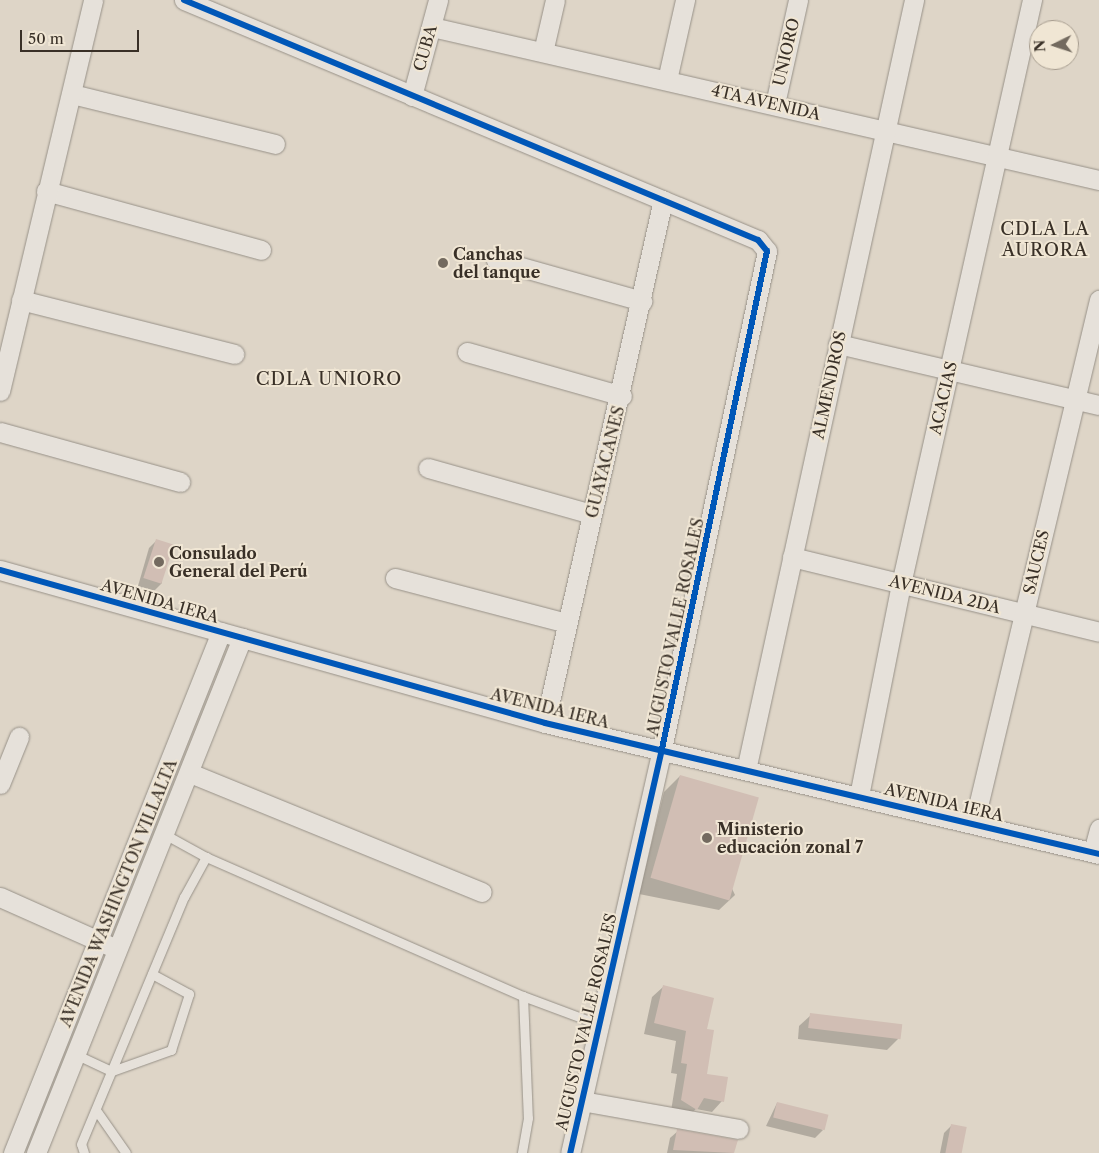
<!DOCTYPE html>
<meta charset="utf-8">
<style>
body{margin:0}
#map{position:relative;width:1099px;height:1153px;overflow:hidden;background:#ded5c7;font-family:"Libre Caslon Text",serif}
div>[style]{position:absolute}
.shadow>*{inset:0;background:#0003}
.building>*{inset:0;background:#d1beb4;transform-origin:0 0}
.roads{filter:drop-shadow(0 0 1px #979188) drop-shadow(0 0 1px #979188)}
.service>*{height:9px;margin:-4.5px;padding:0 4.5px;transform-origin:4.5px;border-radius:4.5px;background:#e6e1da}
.minor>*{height:19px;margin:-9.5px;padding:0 9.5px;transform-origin:9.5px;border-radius:9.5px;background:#e6e1da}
.cycleway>*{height:6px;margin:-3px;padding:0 3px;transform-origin:3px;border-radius:3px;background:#0057b8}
.dots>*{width:14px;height:14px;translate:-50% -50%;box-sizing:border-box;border:2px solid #f0e6d4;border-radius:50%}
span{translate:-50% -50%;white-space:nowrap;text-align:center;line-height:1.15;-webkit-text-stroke:4px #f0e6d4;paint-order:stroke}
.street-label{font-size:16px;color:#393027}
.poi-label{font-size:16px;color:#393027;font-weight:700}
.left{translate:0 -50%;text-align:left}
.neighbourhood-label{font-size:18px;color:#393027;letter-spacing:1px}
.north{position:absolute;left:1029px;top:20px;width:50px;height:50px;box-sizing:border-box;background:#f0e6d4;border:1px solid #a79d8f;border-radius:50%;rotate:266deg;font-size:14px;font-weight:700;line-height:20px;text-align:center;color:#393027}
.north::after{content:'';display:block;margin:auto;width:18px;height:22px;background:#736a5f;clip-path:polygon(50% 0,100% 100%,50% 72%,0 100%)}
.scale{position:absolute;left:20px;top:30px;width:119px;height:22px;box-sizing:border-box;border:2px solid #393027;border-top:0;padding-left:6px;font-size:15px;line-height:18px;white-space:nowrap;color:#393027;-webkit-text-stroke:4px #f0e6d4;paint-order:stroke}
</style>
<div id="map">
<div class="shadow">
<div style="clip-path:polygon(156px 541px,162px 583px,154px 591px,138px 586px,149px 548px)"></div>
<div style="clip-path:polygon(680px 776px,735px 895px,719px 910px,639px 894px,664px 792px)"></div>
<div style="clip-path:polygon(663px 987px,705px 1030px,706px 1075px,722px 1101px,712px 1112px,696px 1109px,685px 1119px,671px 1111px,677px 1074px,671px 1073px,676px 1041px,644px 1034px,652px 997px)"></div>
<div style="clip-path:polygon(811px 1015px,899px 1038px,887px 1050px,798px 1039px,799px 1026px)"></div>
<div style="clip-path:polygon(777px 1103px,823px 1130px,815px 1138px,766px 1126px)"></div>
<div style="clip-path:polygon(951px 1126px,961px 1153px,940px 1153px,944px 1133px)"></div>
<div style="clip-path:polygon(678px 1131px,736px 1141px,733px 1153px,667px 1153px,670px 1138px)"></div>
</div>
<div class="building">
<div style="left:156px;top:539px;width:19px;height:41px;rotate:18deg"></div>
<div style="left:680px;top:775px;width:82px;height:107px;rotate:16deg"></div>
<div style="clip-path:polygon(663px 985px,714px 998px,707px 1029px,714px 1030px,707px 1074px,728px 1077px,724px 1102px,704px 1098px,697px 1110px,681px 1100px,687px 1064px,681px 1063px,686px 1031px,654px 1023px)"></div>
<div style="left:810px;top:1013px;width:93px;height:15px;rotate:7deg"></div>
<div style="left:777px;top:1102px;width:53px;height:16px;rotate:14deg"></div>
<div style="left:951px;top:1124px;width:16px;height:30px;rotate:11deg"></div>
<div style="clip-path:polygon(677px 1129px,738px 1140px,734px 1153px,673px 1150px)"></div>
</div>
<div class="roads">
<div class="service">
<div style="left:166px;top:835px;width:46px;rotate:28.8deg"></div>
<div style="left:523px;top:996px;width:80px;rotate:20.5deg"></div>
<div style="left:77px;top:1055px;width:38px;rotate:25deg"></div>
<div style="left:112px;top:1071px;width:63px;rotate:-19.6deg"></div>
<div style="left:171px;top:1050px;width:59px;rotate:-72.2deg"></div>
<div style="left:189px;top:994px;width:42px;rotate:-151.6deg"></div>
<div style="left:96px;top:1110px;width:52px;rotate:55.1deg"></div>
<div style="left:84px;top:1153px;width:9px;rotate:-108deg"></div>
<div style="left:81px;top:1144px;width:268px;rotate:-67.4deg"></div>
<div style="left:184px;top:897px;width:46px;rotate:-61.2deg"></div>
<div style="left:206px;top:857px;width:346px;rotate:23.7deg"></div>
<div style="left:523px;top:996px;width:122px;rotate:87.7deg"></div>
<div style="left:528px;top:1118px;width:36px;rotate:100deg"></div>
</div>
<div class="minor">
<div style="left:184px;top:0;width:622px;rotate:22.69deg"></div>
<div style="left:758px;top:240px;width:14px;rotate:51deg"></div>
<div style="left:767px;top:251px;width:509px;rotate:101.91deg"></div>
<div style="left:662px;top:749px;width:414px;rotate:102.8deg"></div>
<div style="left:432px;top:27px;width:684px;rotate:12.92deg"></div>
<div style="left:543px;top:52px;width:53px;rotate:-77deg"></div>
<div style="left:667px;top:80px;width:82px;rotate:-77.3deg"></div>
<div style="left:72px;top:94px;width:209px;rotate:13.8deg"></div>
<div style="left:412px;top:96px;width:99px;rotate:-74.8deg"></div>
<div style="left:775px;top:104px;width:107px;rotate:-77.5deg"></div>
<div style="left:46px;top:191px;width:223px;rotate:15.3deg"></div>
<div style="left:496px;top:260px;width:152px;rotate:15.7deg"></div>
<div style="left:21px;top:300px;width:220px;rotate:14.2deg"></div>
<div style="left:838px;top:344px;width:268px;rotate:13.2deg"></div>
<div style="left:467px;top:352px;width:161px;rotate:15.8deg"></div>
<div style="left:0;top:391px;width:402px;rotate:-76.6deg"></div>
<div style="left:0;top:432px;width:187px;rotate:15.5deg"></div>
<div style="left:428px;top:468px;width:170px;rotate:15.7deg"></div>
<div style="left:792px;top:557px;width:316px;rotate:13.7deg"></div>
<div style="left:0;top:570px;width:566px;rotate:15.68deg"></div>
<div style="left:545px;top:723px;width:569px;rotate:13.3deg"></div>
<div style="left:395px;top:578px;width:177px;rotate:14.7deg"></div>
<div style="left:545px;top:723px;width:536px;rotate:-77.29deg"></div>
<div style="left:746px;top:770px;width:788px;rotate:-77.69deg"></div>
<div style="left:190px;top:773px;width:315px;rotate:22.2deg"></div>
<div style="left:0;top:784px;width:51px;rotate:-68deg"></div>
<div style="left:859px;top:796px;width:216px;rotate:-78.8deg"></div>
<div style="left:901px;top:584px;width:599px;rotate:-77.36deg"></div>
<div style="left:974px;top:823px;width:538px;rotate:-76.56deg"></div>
<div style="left:1093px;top:852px;width:24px;rotate:-75deg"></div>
<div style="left:0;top:897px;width:120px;rotate:24deg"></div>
<div style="left:582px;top:1101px;width:159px;rotate:10.1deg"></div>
<div style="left:13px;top:1153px;width:561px;rotate:-68.24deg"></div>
<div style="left:36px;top:1153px;width:555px;rotate:-68.2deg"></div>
</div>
</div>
<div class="cycleway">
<div style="left:184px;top:0;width:622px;rotate:22.69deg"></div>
<div style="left:758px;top:240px;width:14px;rotate:51deg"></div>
<div style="left:767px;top:251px;width:509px;rotate:101.91deg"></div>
<div style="left:662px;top:749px;width:414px;rotate:102.8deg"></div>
<div style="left:0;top:570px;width:566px;rotate:15.68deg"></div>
<div style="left:545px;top:723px;width:569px;rotate:13.3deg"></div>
</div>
<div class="dots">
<div style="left:443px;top:263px;background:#736a5f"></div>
<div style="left:159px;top:562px;background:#736a5f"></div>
<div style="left:707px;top:838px;background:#736a5f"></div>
</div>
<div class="street-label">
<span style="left:425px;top:48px;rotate:-74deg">CUBA</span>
<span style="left:786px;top:52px;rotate:-77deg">UNIORO</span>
<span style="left:766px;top:102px;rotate:13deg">4TA AVENIDA</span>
<span style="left:829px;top:385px;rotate:-78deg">ALMENDROS</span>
<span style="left:943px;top:398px;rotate:-77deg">ACACIAS</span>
<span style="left:605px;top:462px;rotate:-76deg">GUAYACANES</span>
<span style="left:1036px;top:562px;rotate:-77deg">SAUCES</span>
<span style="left:945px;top:594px;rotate:14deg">AVENIDA 2DA</span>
<span style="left:160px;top:601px;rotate:16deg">AVENIDA 1ERA</span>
<span style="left:675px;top:627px;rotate:-78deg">AUGUSTO VALLE ROSALES</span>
<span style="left:550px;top:708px;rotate:14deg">AVENIDA 1ERA</span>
<span style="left:944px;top:802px;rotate:13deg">AVENIDA 1ERA</span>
<span style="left:118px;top:893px;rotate:-68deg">AVENIDA WASHINGTON VILLALTA</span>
<span style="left:586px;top:1022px;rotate:-77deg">AUGUSTO VALLE ROSALES</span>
</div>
<div class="poi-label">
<span class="left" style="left:453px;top:263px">Canchas<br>del tanque</span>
<span class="left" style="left:169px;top:562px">Consulado<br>General del Perú</span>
<span class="left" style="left:717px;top:838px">Ministerio<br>educación zonal 7</span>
</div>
<div class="neighbourhood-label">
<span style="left:1045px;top:240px">CDLA LA<br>AURORA</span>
<span style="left:329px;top:379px">CDLA UNIORO</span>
</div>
<div class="north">N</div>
<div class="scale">50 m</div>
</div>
